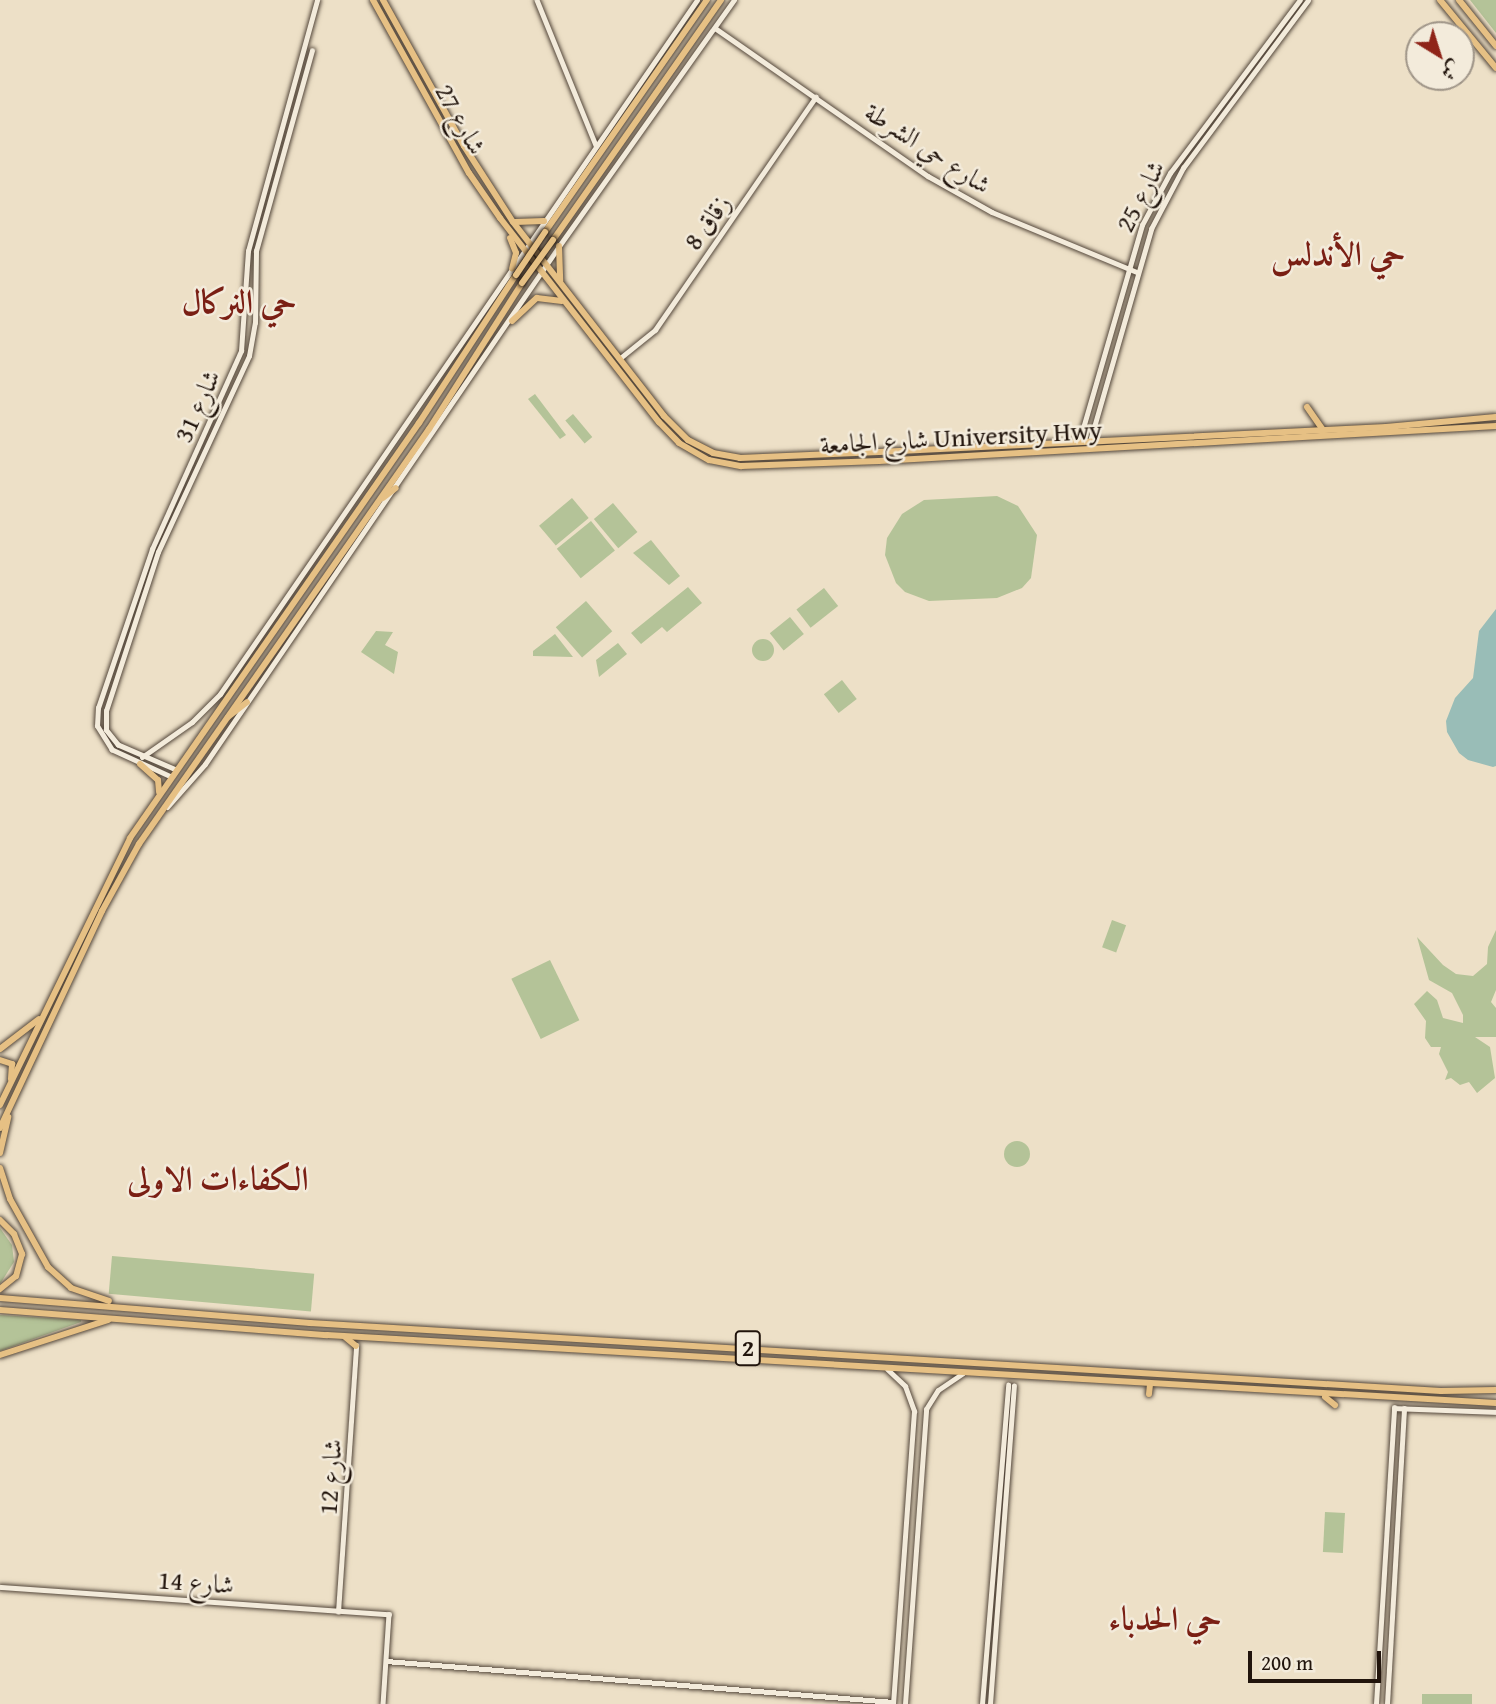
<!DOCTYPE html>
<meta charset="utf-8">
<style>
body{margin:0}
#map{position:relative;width:1496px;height:1704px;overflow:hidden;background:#ede0c7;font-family:"Gentium Book Plus",Amiri,serif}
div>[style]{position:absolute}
.green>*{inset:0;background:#b4c398;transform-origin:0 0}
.round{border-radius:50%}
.water>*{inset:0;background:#99bdb7}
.roads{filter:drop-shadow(0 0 2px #54473b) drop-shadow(0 0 2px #54473b)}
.tertiary>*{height:4.5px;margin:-2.25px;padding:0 2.25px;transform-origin:2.25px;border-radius:2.25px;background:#f3ebdb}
.secondary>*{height:5px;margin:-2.5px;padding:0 2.5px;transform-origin:2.5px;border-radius:2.5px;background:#f3ebdb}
.primary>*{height:6px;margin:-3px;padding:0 3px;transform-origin:3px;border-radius:3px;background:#e6c084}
.trunk>*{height:6px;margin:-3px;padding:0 3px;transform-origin:3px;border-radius:3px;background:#e6c084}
.bridges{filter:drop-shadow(0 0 2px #21140c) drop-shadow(0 0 2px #21140c)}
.trunk-bridge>*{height:6px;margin:-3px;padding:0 3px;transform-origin:3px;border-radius:3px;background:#e6c084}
span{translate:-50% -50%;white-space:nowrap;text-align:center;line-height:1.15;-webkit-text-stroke:5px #f3ebdb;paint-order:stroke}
.shield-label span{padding:2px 5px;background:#f3ebdb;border:2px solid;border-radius:5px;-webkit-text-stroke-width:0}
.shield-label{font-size:24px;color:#21140c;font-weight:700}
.street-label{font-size:26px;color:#21140c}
.district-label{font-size:33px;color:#7a1f14;font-weight:700}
.north{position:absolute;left:1405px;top:21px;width:70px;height:70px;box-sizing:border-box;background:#f3ebdb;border:2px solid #9f9588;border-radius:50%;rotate:142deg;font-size:19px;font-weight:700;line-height:28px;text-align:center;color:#21140c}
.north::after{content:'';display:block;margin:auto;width:24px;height:32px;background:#8f2418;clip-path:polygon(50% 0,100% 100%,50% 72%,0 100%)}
.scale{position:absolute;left:1248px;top:1651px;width:133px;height:32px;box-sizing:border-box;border:4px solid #21140c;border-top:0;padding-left:9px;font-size:21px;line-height:24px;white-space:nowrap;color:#21140c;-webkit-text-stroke:5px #f3ebdb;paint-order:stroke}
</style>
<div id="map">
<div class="green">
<div style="clip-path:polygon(1470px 0,1496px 0,1496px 33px)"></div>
<div style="clip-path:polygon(535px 394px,566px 435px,560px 439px,528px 399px)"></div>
<div style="left:573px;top:414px;width:30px;height:10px;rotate:50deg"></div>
<div style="clip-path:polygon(997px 496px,1018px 506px,1037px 535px,1031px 578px,1022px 588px,997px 598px,929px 601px,905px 592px,896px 583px,885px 555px,887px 538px,902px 514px,924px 500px)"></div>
<div style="left:572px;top:498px;width:26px;height:43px;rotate:50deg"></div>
<div style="left:613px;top:503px;width:38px;height:25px;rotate:50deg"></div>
<div style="left:591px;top:521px;width:38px;height:44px;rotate:51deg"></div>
<div style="clip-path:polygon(651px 540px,680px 576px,669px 585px,633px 553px)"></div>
<div style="clip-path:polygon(688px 587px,702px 603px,667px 632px,662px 627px,641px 644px,631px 633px)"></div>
<div style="left:824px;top:588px;width:23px;height:35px;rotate:52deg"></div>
<div style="left:586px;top:601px;width:40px;height:40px;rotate:49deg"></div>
<div style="left:790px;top:617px;width:22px;height:26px;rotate:51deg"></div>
<div style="clip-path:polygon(376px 631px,393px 632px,385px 645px,398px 652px,394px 674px,361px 652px)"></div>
<div style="clip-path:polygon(555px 634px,573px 657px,533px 656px,533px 651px)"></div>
<div class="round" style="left:752px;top:639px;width:22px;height:22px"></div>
<div style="clip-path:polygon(618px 643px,627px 654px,599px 677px,596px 660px)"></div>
<div style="left:842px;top:680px;width:24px;height:23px;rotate:52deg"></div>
<div style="left:1112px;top:920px;width:15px;height:29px;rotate:20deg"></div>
<div style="clip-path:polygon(1496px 930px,1496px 990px,1491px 1002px,1496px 1008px,1496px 1037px,1475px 1037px,1490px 1047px,1495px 1078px,1477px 1093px,1469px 1082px,1460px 1085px,1451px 1078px,1445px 1080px,1448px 1072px,1439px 1054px,1441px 1047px,1431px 1047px,1425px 1038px,1426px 1021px,1414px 1004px,1427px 991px,1437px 1000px,1443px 1018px,1463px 1023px,1463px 1015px,1452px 993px,1429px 980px,1417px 937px,1443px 965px,1456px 974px,1473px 976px,1487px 964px,1488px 947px)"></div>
<div style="left:550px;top:960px;width:67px;height:43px;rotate:64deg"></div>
<div class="round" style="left:1004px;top:1141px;width:26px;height:26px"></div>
<div style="clip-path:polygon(0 1228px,12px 1245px,14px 1262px,0 1284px)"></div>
<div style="left:112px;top:1256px;width:203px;height:38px;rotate:5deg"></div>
<div style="clip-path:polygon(0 1315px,81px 1320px,81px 1322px,0 1351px)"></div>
<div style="left:1325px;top:1512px;width:20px;height:40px;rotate:3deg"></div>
<div style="left:1422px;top:1694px;width:50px;height:10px"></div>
</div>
<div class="water">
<div style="clip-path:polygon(1496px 609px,1496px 766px,1493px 767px,1468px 760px,1459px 753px,1447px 732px,1446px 721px,1455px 698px,1473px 678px,1479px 631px)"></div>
</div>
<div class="roads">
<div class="tertiary">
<div style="left:537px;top:0;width:157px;rotate:67.9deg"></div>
<div style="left:715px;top:28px;width:259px;rotate:34.8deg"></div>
<div style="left:928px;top:176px;width:73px;rotate:29.4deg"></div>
<div style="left:992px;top:212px;width:157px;rotate:22.5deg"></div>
<div style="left:619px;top:359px;width:46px;rotate:-38.9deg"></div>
<div style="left:655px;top:330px;width:283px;rotate:-55.4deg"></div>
<div style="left:1090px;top:441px;width:221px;rotate:-73.9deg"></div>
<div style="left:1151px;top:229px;width:69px;rotate:-62.3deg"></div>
<div style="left:1183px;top:168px;width:209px;rotate:-53.3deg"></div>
<div style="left:1079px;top:442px;width:226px;rotate:-73.8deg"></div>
<div style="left:1142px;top:225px;width:59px;rotate:-61.7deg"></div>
<div style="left:1170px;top:173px;width:216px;rotate:-53.1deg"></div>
<div style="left:176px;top:770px;width:63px;rotate:-156.7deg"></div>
<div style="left:118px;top:745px;width:19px;rotate:-129deg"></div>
<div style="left:106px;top:730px;width:19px;rotate:-90deg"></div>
<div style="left:106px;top:711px;width:167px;rotate:-71.9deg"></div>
<div style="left:158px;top:552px;width:216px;rotate:-65.1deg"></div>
<div style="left:249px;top:356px;width:34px;rotate:-80deg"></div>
<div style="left:255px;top:323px;width:72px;rotate:-89.2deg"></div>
<div style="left:256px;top:251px;width:208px;rotate:-74.4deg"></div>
<div style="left:171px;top:777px;width:65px;rotate:-155.4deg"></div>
<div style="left:112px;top:750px;width:28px;rotate:-122deg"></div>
<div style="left:97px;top:726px;width:18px;rotate:-87deg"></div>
<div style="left:98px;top:708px;width:168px;rotate:-71.2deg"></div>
<div style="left:152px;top:549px;width:217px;rotate:-65.8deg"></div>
<div style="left:241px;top:351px;width:100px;rotate:-86deg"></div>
<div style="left:248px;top:251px;width:260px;rotate:-74.6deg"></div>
<div style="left:0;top:1587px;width:390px;rotate:4deg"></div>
<div style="left:389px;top:1614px;width:90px;rotate:93.8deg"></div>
<div style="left:338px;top:1612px;width:267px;rotate:-86.1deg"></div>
<div style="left:386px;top:1661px;width:509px;rotate:4.62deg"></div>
<div style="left:982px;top:1704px;width:320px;rotate:-85.3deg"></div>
<div style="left:990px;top:1704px;width:319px;rotate:-85.7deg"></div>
<div style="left:1376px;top:1704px;width:297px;rotate:-86.5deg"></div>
<div style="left:1394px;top:1408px;width:102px;rotate:2.2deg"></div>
<div style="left:1387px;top:1704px;width:296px;rotate:-86.7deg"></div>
</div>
<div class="secondary">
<div style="left:142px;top:757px;width:61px;rotate:-35deg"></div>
<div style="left:192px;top:722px;width:40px;rotate:-45deg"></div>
<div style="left:220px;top:694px;width:842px;rotate:-55.5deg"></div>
<div style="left:167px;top:807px;width:57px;rotate:-48.5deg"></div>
<div style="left:205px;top:764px;width:627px;rotate:-55.65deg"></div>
<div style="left:559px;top:246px;width:302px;rotate:-54.6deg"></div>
<div style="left:887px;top:1369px;width:25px;rotate:43deg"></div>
<div style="left:905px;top:1386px;width:27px;rotate:70deg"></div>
<div style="left:914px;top:1411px;width:294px;rotate:94.1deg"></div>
<div style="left:905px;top:1704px;width:296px;rotate:-85.9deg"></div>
<div style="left:926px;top:1409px;width:22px;rotate:-58deg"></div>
<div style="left:938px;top:1390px;width:29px;rotate:-34deg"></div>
</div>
<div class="primary">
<div style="left:373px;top:0;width:198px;rotate:61deg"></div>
<div style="left:469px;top:173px;width:55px;rotate:55.4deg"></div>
<div style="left:500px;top:218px;width:259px;rotate:52.1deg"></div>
<div style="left:659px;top:422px;width:29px;rotate:46deg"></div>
<div style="left:679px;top:443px;width:34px;rotate:30deg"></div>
<div style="left:709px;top:460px;width:33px;rotate:11deg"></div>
<div style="left:741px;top:466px;width:138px;rotate:-2.1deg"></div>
<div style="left:879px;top:461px;width:618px;rotate:-3.25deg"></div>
<div style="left:383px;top:0;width:167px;rotate:61deg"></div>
<div style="left:464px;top:146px;width:90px;rotate:57.2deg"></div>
<div style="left:513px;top:222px;width:246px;rotate:52.1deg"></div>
<div style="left:664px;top:416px;width:34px;rotate:45deg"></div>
<div style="left:688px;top:440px;width:28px;rotate:27deg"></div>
<div style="left:713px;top:453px;width:27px;rotate:10deg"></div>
<div style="left:740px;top:458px;width:139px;rotate:-2.5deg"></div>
<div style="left:879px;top:452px;width:508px;rotate:-2.82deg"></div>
<div style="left:1386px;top:427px;width:110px;rotate:-5.2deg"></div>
<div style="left:515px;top:222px;width:29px;rotate:-2deg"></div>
<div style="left:510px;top:238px;width:16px;rotate:68deg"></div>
<div style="left:516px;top:253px;width:16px;rotate:104deg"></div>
<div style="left:559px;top:246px;width:35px;rotate:88deg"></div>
<div style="left:512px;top:321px;width:34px;rotate:-43deg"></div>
<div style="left:537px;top:298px;width:25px;rotate:7deg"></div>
<div style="left:1307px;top:407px;width:28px;rotate:55deg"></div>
</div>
<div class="trunk">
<div style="left:1440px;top:0;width:88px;rotate:50.5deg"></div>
<div style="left:1459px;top:0;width:59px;rotate:51.2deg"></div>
<div style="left:545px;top:232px;width:283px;rotate:-55.1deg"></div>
<div style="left:553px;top:240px;width:293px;rotate:-55deg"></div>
<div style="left:383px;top:498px;width:16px;rotate:-38deg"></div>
<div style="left:228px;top:717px;width:24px;rotate:-38deg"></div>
<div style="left:140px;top:764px;width:24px;rotate:42deg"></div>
<div style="left:158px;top:780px;width:12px;rotate:85deg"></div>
<div style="left:0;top:1049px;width:49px;rotate:-37.6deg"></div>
<div style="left:0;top:1060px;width:13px;rotate:18deg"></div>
<div style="left:12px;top:1064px;width:15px;rotate:94deg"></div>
<div style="left:0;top:1105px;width:297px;rotate:-64deg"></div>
<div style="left:130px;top:838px;width:506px;rotate:-55.15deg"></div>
<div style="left:419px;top:423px;width:177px;rotate:-56.8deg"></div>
<div style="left:0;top:1128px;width:240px;rotate:-64.8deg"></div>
<div style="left:102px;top:911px;width:77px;rotate:-61.1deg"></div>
<div style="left:139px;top:844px;width:506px;rotate:-55.05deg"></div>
<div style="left:429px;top:429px;width:173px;rotate:-57.5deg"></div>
<div style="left:0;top:1153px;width:37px;rotate:-77deg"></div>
<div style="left:0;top:1168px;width:33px;rotate:72deg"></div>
<div style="left:10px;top:1199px;width:78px;rotate:60.8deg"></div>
<div style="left:48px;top:1267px;width:31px;rotate:42deg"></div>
<div style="left:71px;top:1288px;width:40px;rotate:18.9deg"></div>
<div style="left:0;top:1220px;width:20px;rotate:45deg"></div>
<div style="left:14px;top:1234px;width:22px;rotate:68deg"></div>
<div style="left:22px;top:1254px;width:23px;rotate:105deg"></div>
<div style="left:16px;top:1276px;width:21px;rotate:141deg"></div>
<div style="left:0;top:1298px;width:311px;rotate:4.6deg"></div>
<div style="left:310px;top:1323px;width:1133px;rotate:3.44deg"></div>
<div style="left:1441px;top:1391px;width:55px;rotate:-1deg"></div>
<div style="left:0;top:1310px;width:328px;rotate:4.4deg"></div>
<div style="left:327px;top:1335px;width:1171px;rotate:3.33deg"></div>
<div style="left:345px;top:1337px;width:14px;rotate:39deg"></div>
<div style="left:0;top:1355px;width:114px;rotate:-18deg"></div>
<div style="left:1149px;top:1394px;width:10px;rotate:-84deg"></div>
<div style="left:1325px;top:1397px;width:13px;rotate:39deg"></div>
</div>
</div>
<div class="bridges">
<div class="trunk-bridge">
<div style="left:516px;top:275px;width:52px;rotate:-56deg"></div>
<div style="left:522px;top:283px;width:53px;rotate:-54.2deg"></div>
</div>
</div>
<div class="shield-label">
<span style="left:748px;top:1348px">2</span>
</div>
<div class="street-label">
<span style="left:461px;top:119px;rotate:61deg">شارع 27</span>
<span style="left:928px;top:148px;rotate:33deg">شارع حي الشرطة</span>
<span style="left:1140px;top:196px;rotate:-63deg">شارع 25</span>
<span style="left:707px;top:222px;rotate:-55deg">زقاق 8</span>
<span style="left:197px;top:406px;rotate:-66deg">شارع 31</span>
<span style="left:961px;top:437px;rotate:-3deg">شارع الجامعة University Hwy</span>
<span style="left:330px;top:1477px;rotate:-86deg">شارع 12</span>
<span style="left:196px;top:1582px;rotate:4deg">شارع 14</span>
</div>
<div class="district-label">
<span style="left:1338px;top:254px">حي الأندلس</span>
<span style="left:239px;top:302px">حي النركال</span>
<span style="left:218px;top:1179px">الكفاءات الاولى</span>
<span style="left:1165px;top:1619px">حي الحدباء</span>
</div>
<div class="north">ش</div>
<div class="scale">200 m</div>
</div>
